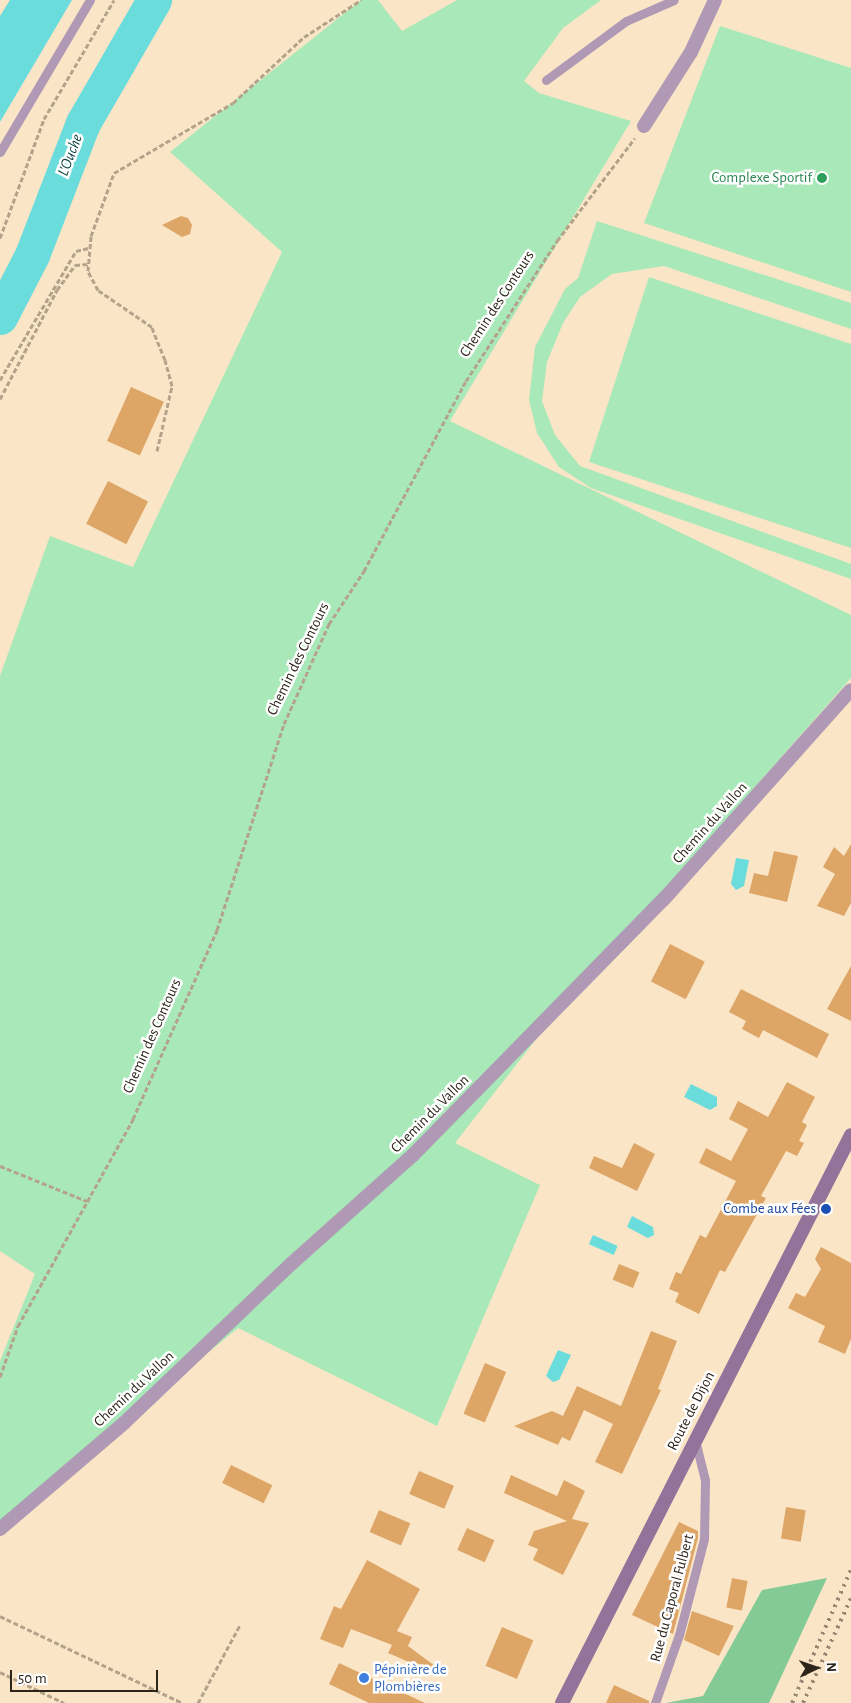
<!DOCTYPE html>
<meta charset="utf-8">
<style>
body{margin:0}
#map{position:relative;width:851px;height:1703px;overflow:hidden;background:#fbe5c7;font-family:"Alegreya Sans",sans-serif}
div>[style]{position:absolute}
.green>*{inset:0;background:#a9e8b8}
.forest>*{inset:0;background:#84ca96}
.water>*{inset:0;background:#6bdcdc;transform-origin:0 0}
.river>*{height:35px;margin:-17.5px;padding:0 17.5px;transform-origin:17.5px;border-radius:17.5px;background:#6bdcdc}
.building>*{inset:0;background:#dda667;transform-origin:0 0}
.path>*{height:3px;margin-top:-1.5px;transform-origin:0;background:repeating-linear-gradient(90deg,#b4a38b 0 5px,transparent 0 7.5px)}
.service>*{height:9px;margin:-4.5px;padding:0 4.5px;transform-origin:4.5px;border-radius:4.5px;background:#af99b4}
.minor>*{height:14px;margin:-7px;padding:0 7px;transform-origin:7px;border-radius:7px;background:#af99b4}
.secondary>*{height:14px;margin:-7px;padding:0 7px;transform-origin:7px;border-radius:7px;background:#93739a}
.rail>*{height:4px;margin-top:-2px;transform-origin:0;background:repeating-linear-gradient(90deg,#968772 0 2.5px,transparent 0 7.5px)}
.dots>*{width:14px;height:14px;translate:-50% -50%;box-sizing:border-box;border:2px solid #fff;border-radius:50%}
span{translate:-50% -50%;white-space:nowrap;text-align:center;line-height:1.15;-webkit-text-stroke:5px #fff;paint-order:stroke}
.leisure-label{font-size:15px;color:#27864d}
.right{translate:-100% -50%;text-align:right}
.street-label{font-size:15px;color:#2d251a}
.transit-label{font-size:15px;color:#164399}
.shop-label{font-size:15px;color:#366cbe}
.left{translate:0 -50%;text-align:left}
.water-label{font-size:16px;color:#124646;font-style:italic}
.north{position:absolute;left:791px;top:1643px;width:50px;height:50px;-webkit-text-stroke:4px #fff;paint-order:stroke;rotate:87deg;font-size:14px;font-weight:700;line-height:20px;text-align:center;color:#2d251a}
.north::after{content:'';display:block;margin:auto;width:18px;height:22px;background:#2d251a;clip-path:polygon(50% 0,100% 100%,50% 72%,0 100%)}
.scale{position:absolute;left:10px;top:1670px;width:148px;height:22px;box-sizing:border-box;border:2px solid #2d251a;border-top:0;padding-left:6px;font-size:15px;line-height:18px;white-space:nowrap;color:#2d251a;-webkit-text-stroke:4px #fff;paint-order:stroke}
</style>
<div id="map">
<div class="green">
<div style="clip-path:polygon(361px 0,378px 0,402px 31px,457px 0,601px 0,563px 28px,524px 81px,539px 93px,631px 121px,450px 421px,851px 615px,851px 678px,567px 1000px,455px 1143px,540px 1185px,437px 1426px,238px 1328px,0 1524px,0 1361px,35px 1274px,0 1251px,0 676px,50px 536px,133px 567px,282px 252px,170px 152px)"></div>
<div style="clip-path:polygon(720px 26px,851px 68px,851px 292px,644px 223px)"></div>
<div style="clip-path:polygon(597px 221px,851px 303px,851px 329px,664px 266px,612px 274px,580px 297px,563px 323px,547px 362px,542px 401px,555px 435px,580px 466px,851px 564px,851px 579px,591px 488px,559px 467px,537px 433px,529px 400px,535px 347px,565px 289px,578px 278px)"></div>
<div style="clip-path:polygon(649px 277px,851px 344px,851px 548px,589px 462px)"></div>
</div>
<div class="forest">
<div style="clip-path:polygon(827px 1578px,769px 1703px,666px 1703px,703px 1696px,762px 1590px)"></div>
</div>
<div class="water">
<div style="clip-path:polygon(10px 0,72px 0,0 122px,0 16px)"></div>
<div style="clip-path:polygon(736px 858px,749px 860px,744px 886px,736px 890px,731px 884px)"></div>
<div style="clip-path:polygon(691px 1084px,717px 1097px,717px 1106px,710px 1110px,684px 1097px)"></div>
<div style="clip-path:polygon(632px 1216px,653px 1227px,654px 1235px,648px 1238px,627px 1227px)"></div>
<div style="left:593px;top:1235px;width:27px;height:10px;rotate:24deg"></div>
<div style="clip-path:polygon(558px 1350px,571px 1355px,559px 1380px,553px 1382px,546px 1376px)"></div>
</div>
<div class="river">
<div style="left:0;top:317px;width:70px;rotate:-62.7deg"></div>
<div style="left:32px;top:255px;width:142px;rotate:-68.9deg"></div>
<div style="left:83px;top:123px;width:142px;rotate:-60deg"></div>
</div>
<div class="building">
<div style="clip-path:polygon(181px 216px,188px 218px,192px 225px,190px 234px,182px 237px,162px 225px)"></div>
<div style="left:131px;top:387px;width:36px;height:59px;rotate:24deg"></div>
<div style="left:108px;top:481px;width:45px;height:48px;rotate:27deg"></div>
<div style="clip-path:polygon(851px 844px,851px 903px,844px 916px,817px 906px,835px 874px,823px 867px,834px 847px,844px 856px)"></div>
<div style="clip-path:polygon(774px 851px,798px 856px,787px 902px,749px 893px,754px 873px,768px 876px)"></div>
<div style="left:670px;top:944px;width:39px;height:42px;rotate:27deg"></div>
<div style="clip-path:polygon(851px 966px,851px 1021px,827px 1009px)"></div>
<div style="clip-path:polygon(741px 989px,829px 1034px,817px 1058px,763px 1030px,759px 1038px,742px 1029px,746px 1021px,729px 1012px)"></div>
<div style="clip-path:polygon(787px 1082px,815px 1097px,802px 1122px,807px 1125px,799px 1141px,804px 1143px,797px 1156px,786px 1151px,761px 1196px,766px 1198px,725px 1272px,720px 1270px,699px 1314px,675px 1302px,679px 1293px,669px 1289px,676px 1272px,681px 1274px,700px 1235px,706px 1238px,736px 1181px,699px 1163px,706px 1148px,731px 1161px,748px 1129px,729px 1119px,738px 1101px,768px 1117px)"></div>
<div style="clip-path:polygon(634px 1143px,655px 1154px,637px 1191px,589px 1168px,594px 1156px,622px 1168px)"></div>
<div style="clip-path:polygon(821px 1247px,851px 1263px,851px 1339px,845px 1354px,818px 1342px,825px 1326px,788px 1308px,796px 1293px,805px 1297px,821px 1269px,815px 1259px)"></div>
<div style="left:619px;top:1264px;width:22px;height:17px;rotate:22deg"></div>
<div style="clip-path:polygon(651px 1331px,677px 1341px,658px 1389px,661px 1390px,622px 1474px,595px 1462px,613px 1424px,584px 1410px,570px 1441px,562px 1437px,558px 1445px,514px 1426px,552px 1411px,563px 1416px,577px 1386px,621px 1406px)"></div>
<div style="left:485px;top:1363px;width:23px;height:55px;rotate:23deg"></div>
<div style="left:231px;top:1465px;width:46px;height:20px;rotate:26deg"></div>
<div style="left:419px;top:1471px;width:38px;height:25px;rotate:23deg"></div>
<div style="clip-path:polygon(511px 1475px,557px 1496px,564px 1480px,585px 1491px,572px 1519px,589px 1523px,563px 1575px,533px 1560px,538px 1549px,528px 1545px,534px 1531px,567px 1521px,504px 1493px)"></div>
<div style="left:786px;top:1507px;width:20px;height:32px;rotate:9deg"></div>
<div style="left:379px;top:1510px;width:34px;height:24px;rotate:23deg"></div>
<div style="clip-path:polygon(679px 1522px,698px 1531px,698px 1538px,673px 1634px,632px 1615px)"></div>
<div style="left:467px;top:1528px;width:30px;height:24px;rotate:24deg"></div>
<div style="clip-path:polygon(367px 1560px,420px 1589px,397px 1631px,412px 1637px,408px 1646px,435px 1666px,432px 1672px,388px 1653px,392px 1645px,351px 1629px,343px 1648px,320px 1639px,334px 1606px,341px 1609px)"></div>
<div style="left:732px;top:1578px;width:16px;height:30px;rotate:11deg"></div>
<div style="clip-path:polygon(692px 1611px,734px 1626px,719px 1656px,684px 1640px)"></div>
<div style="left:502px;top:1627px;width:34px;height:42px;rotate:23deg"></div>
<div style="clip-path:polygon(339px 1663px,397px 1690px,425px 1703px,369px 1703px,329px 1684px)"></div>
<div style="clip-path:polygon(614px 1685px,649px 1701px,649px 1703px,606px 1703px)"></div>
</div>
<div class="path">
<div style="left:0;top:238px;width:127px;rotate:-69.7deg"></div>
<div style="left:44px;top:119px;width:138px;rotate:-59.5deg"></div>
<div style="left:0;top:380px;width:150px;rotate:-59.5deg"></div>
<div style="left:76px;top:251px;width:13px;rotate:-13deg"></div>
<div style="left:0;top:399px;width:123px;rotate:-62.4deg"></div>
<div style="left:57px;top:290px;width:31px;rotate:-54deg"></div>
<div style="left:75px;top:265px;width:13px;rotate:-4deg"></div>
<div style="left:157px;top:451px;width:67px;rotate:-77deg"></div>
<div style="left:172px;top:386px;width:27px;rotate:-105deg"></div>
<div style="left:165px;top:360px;width:35px;rotate:-112deg"></div>
<div style="left:152px;top:327px;width:65px;rotate:-145.6deg"></div>
<div style="left:98px;top:290px;width:21px;rotate:-118deg"></div>
<div style="left:88px;top:271px;width:35px;rotate:-85deg"></div>
<div style="left:91px;top:236px;width:67px;rotate:-69.9deg"></div>
<div style="left:114px;top:173px;width:138px;rotate:-30.5deg"></div>
<div style="left:233px;top:103px;width:97px;rotate:-42.9deg"></div>
<div style="left:304px;top:37px;width:68px;rotate:-33deg"></div>
<div style="left:0;top:1166px;width:94px;rotate:21.9deg"></div>
<div style="left:0;top:1377px;width:54px;rotate:-70.6deg"></div>
<div style="left:18px;top:1326px;width:237px;rotate:-60.9deg"></div>
<div style="left:133px;top:1119px;width:207px;rotate:-66deg"></div>
<div style="left:217px;top:930px;width:217px;rotate:-72deg"></div>
<div style="left:284px;top:724px;width:110px;rotate:-65.8deg"></div>
<div style="left:329px;top:624px;width:64px;rotate:-56.6deg"></div>
<div style="left:364px;top:571px;width:216px;rotate:-61.8deg"></div>
<div style="left:466px;top:381px;width:167px;rotate:-57deg"></div>
<div style="left:557px;top:241px;width:129px;rotate:-52.9deg"></div>
<div style="left:0;top:1616px;width:202px;rotate:25.5deg"></div>
<div style="left:0;top:1672px;width:71px;rotate:25.8deg"></div>
<div style="left:198px;top:1703px;width:89px;rotate:-61.7deg"></div>
</div>
<div class="service">
<div style="left:546px;top:80px;width:99px;rotate:-36.4deg"></div>
<div style="left:626px;top:21px;width:52px;rotate:-23.6deg"></div>
<div style="left:0;top:152px;width:177px;rotate:-59.4deg"></div>
<div style="left:655px;top:1703px;width:72px;rotate:-70.6deg"></div>
<div style="left:679px;top:1635px;width:99px;rotate:-75.4deg"></div>
<div style="left:704px;top:1539px;width:59px;rotate:-89deg"></div>
<div style="left:705px;top:1480px;width:41px;rotate:-104deg"></div>
</div>
<div class="minor">
<div style="left:644px;top:126px;width:88px;rotate:-57.6deg"></div>
<div style="left:691px;top:52px;width:57px;rotate:-65.2deg"></div>
<div style="left:0;top:1529px;width:163px;rotate:-40.5deg"></div>
<div style="left:124px;top:1423px;width:231px;rotate:-43.6deg"></div>
<div style="left:291px;top:1264px;width:164px;rotate:-41.8deg"></div>
<div style="left:413px;top:1155px;width:359px;rotate:-45.6deg"></div>
<div style="left:664px;top:899px;width:280px;rotate:-48.2deg"></div>
</div>
<div class="secondary">
<div style="left:562px;top:1703px;width:637px;rotate:-63.03deg"></div>
</div>
<div class="rail">
<div style="left:792px;top:1703px;width:145px;rotate:-66.1deg"></div>
<div style="left:803px;top:1703px;width:115px;rotate:-65.4deg"></div>
</div>
<div class="dots">
<div style="left:822px;top:178px;background:#2e9e5b"></div>
<div style="left:826px;top:1209px;background:#1a4fb4"></div>
<div style="left:364px;top:1678px;background:#3f7fe0"></div>
</div>
<div class="leisure-label">
<span class="right" style="left:812px;top:178px">Complexe Sportif</span>
</div>
<div class="street-label">
<span style="left:497px;top:304px;rotate:-57deg">Chemin des Contours</span>
<span style="left:298px;top:659px;rotate:-64deg">Chemin des Contours</span>
<span style="left:710px;top:823px;rotate:-48deg">Chemin du Vallon</span>
<span style="left:152px;top:1036px;rotate:-66deg">Chemin des Contours</span>
<span style="left:430px;top:1114px;rotate:-45deg">Chemin du Vallon</span>
<span style="left:134px;top:1389px;rotate:-43deg">Chemin du Vallon</span>
<span style="left:691px;top:1411px;rotate:-63deg">Route de Dijon</span>
<span style="left:672px;top:1598px;rotate:-75deg">Rue du Caporal Fulbert</span>
</div>
<div class="transit-label">
<span class="right" style="left:816px;top:1209px">Combe aux Fées</span>
</div>
<div class="shop-label">
<span class="left" style="left:374px;top:1678px">Pépinière de<br>Plombières</span>
</div>
<div class="water-label">
<span style="left:70px;top:155px;rotate:-69deg">L'Ouche</span>
</div>
<div class="north">N</div>
<div class="scale">50 m</div>
</div>
